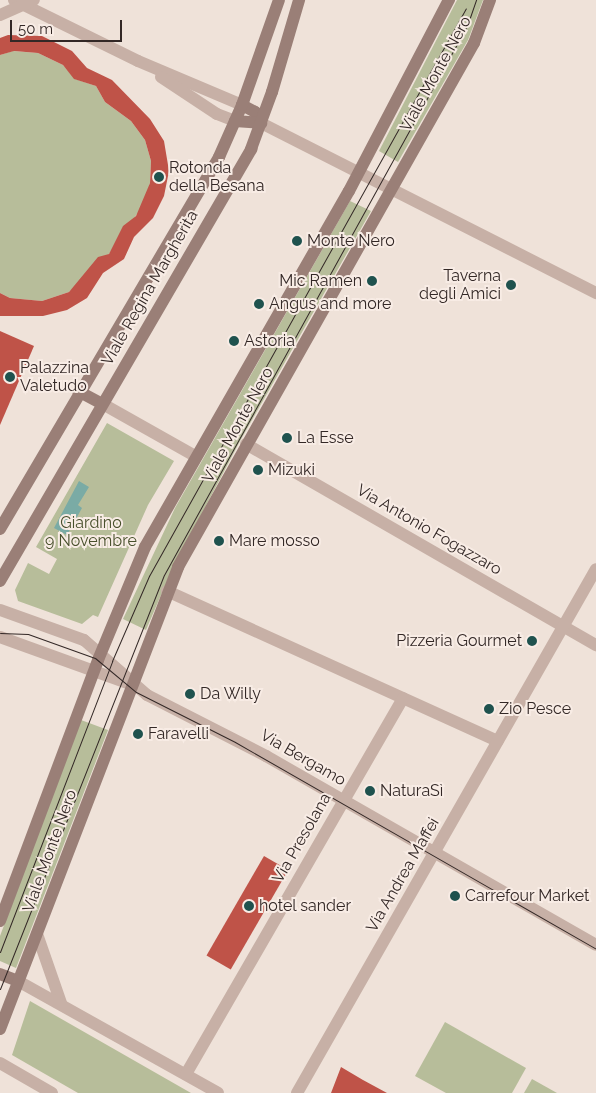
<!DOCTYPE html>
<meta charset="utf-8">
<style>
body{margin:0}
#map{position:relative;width:596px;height:1093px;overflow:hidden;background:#efe2d9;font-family:Raleway,sans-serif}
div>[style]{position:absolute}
.green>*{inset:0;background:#b7bd9a}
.water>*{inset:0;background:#7aaba5}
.building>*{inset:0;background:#bf5348;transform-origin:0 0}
.street>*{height:12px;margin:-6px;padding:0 6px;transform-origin:6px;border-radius:6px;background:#c7b0a6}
.secondary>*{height:12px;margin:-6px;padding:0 6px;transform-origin:6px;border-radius:6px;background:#9a7f77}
.tram>*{height:1px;margin:-0.5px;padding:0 0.5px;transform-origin:0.5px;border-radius:0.5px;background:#332826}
.dots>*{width:14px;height:14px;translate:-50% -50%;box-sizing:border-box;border:2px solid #f8ece5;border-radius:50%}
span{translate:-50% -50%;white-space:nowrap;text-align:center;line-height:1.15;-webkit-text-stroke:4px #f8ece5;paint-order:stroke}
.street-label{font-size:16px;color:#332826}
.poi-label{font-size:16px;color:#332826}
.left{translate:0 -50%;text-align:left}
.right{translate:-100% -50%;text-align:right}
.park-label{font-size:16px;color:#48502c}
.scale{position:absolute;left:10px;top:20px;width:112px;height:22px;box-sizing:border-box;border:2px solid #332826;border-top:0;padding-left:6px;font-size:15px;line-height:18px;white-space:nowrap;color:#332826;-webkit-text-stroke:4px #f8ece5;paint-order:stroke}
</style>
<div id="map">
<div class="green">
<div style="clip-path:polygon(457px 0,483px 0,468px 40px,398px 162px,379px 151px)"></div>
<div style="clip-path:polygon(13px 51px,38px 53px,63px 65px,75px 79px,96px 86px,105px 102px,131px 121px,145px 140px,151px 161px,150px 183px,144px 204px,109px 254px,69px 292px,42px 301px,10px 298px,0 293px,0 55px)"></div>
<div style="clip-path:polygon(350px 201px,371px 211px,240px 441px,170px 574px,146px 630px,123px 619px,175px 508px)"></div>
<div style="clip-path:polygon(107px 423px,174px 461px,148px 505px,98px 617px,93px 615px,82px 624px,18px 601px,15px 590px,28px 563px,49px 574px,57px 559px,36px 547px)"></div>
<div style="clip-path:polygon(81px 720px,108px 730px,16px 968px,0 961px,0 936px)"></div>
<div style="clip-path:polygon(30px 1001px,191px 1093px,78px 1093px,12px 1055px)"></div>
<div style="clip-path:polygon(445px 1022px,526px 1068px,512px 1093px,446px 1093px,415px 1076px)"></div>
<div style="clip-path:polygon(532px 1079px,557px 1093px,524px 1093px)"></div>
</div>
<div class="water">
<div style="clip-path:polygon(79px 481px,89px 487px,78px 505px,82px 508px,67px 535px,54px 528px)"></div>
</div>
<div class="building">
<div style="clip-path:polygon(8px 35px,42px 36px,72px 51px,87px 68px,112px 80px,150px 119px,164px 141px,169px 171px,164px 196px,153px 218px,134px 237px,124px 259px,103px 273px,87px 298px,67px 310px,43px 316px,0 316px,0 293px,10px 298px,42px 301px,69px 292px,98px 257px,109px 254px,123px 226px,136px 216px,150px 183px,151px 161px,145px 140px,131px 121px,105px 102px,96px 86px,74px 79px,63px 65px,38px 53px,14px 51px,0 55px,0 38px)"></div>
<div style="clip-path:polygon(0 331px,34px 346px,0 425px)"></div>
<div style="left:264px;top:856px;width:28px;height:115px;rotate:30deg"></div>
<div style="clip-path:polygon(341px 1067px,363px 1080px,387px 1093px,331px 1093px)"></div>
</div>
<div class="street">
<div style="left:14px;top:0;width:138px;rotate:26.2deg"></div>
<div style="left:138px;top:61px;width:113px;rotate:22.9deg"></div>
<div style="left:0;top:15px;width:37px;rotate:-24deg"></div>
<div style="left:161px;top:77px;width:67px;rotate:33.5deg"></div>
<div style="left:217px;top:114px;width:19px;rotate:21deg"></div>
<div style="left:261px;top:123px;width:376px;rotate:26.9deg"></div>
<div style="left:101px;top:403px;width:108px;rotate:29.4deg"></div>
<div style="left:246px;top:444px;width:404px;rotate:29.9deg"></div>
<div style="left:167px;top:591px;width:363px;rotate:24.4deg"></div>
<div style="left:0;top:610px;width:89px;rotate:19.7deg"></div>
<div style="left:84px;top:640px;width:84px;rotate:41.1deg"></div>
<div style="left:147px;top:695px;width:134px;rotate:27.1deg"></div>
<div style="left:266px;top:756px;width:380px;rotate:29.8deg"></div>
<div style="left:0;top:637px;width:135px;rotate:19.9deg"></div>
<div style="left:37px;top:934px;width:73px;rotate:70.8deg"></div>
<div style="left:18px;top:981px;width:229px;rotate:29.2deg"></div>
<div style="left:0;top:1063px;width:60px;rotate:30deg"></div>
<div style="left:186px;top:1074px;width:434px;rotate:-60deg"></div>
<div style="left:297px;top:1093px;width:603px;rotate:-60.29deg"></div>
</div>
<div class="secondary">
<div style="left:242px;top:105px;width:15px;rotate:28deg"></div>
<div style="left:255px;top:112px;width:13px;rotate:61deg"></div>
<div style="left:235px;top:121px;width:26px;rotate:4deg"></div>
<div style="left:78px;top:391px;width:26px;rotate:28deg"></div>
<div style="left:0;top:529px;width:432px;rotate:-59.5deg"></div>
<div style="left:219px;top:157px;width:57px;rotate:-66.1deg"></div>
<div style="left:242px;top:105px;width:111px;rotate:-70.6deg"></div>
<div style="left:0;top:581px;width:500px;rotate:-59.8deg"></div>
<div style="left:251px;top:149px;width:61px;rotate:-69.8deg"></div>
<div style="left:272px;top:92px;width:96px;rotate:-73.6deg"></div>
<div style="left:0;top:921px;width:279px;rotate:-69.4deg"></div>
<div style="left:98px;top:660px;width:122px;rotate:-67.4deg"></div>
<div style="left:145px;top:547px;width:410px;rotate:-60.2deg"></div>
<div style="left:349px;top:191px;width:216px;rotate:-62.4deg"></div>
<div style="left:0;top:974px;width:19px;rotate:21deg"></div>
<div style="left:0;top:1029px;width:495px;rotate:-68.9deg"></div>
<div style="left:178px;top:567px;width:602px;rotate:-60.54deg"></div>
<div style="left:474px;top:43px;width:46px;rotate:-69.6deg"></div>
</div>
<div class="tram">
<div style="left:0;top:633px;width:28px;rotate:2deg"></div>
<div style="left:28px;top:634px;width:71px;rotate:19.7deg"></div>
<div style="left:95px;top:658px;width:53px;rotate:39.7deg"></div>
<div style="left:136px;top:692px;width:111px;rotate:26.8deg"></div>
<div style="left:235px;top:742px;width:416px;rotate:29.8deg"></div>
<div style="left:0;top:952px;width:312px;rotate:-68.9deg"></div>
<div style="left:112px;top:661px;width:93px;rotate:-66.5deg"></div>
<div style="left:149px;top:576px;width:650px;rotate:-60.83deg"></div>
<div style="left:0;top:989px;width:445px;rotate:-68.4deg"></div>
<div style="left:164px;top:575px;width:627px;rotate:-61.11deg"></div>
<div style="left:467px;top:26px;width:28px;rotate:-71deg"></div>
</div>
<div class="dots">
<div style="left:159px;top:177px;background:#1f524e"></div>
<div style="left:297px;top:241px;background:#1f524e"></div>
<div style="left:372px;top:281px;background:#1f524e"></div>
<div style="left:511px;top:285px;background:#1f524e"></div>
<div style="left:259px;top:304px;background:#1f524e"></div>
<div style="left:234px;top:341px;background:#1f524e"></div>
<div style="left:10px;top:377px;background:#1f524e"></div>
<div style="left:287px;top:438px;background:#1f524e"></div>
<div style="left:258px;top:470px;background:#1f524e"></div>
<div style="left:219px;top:541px;background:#1f524e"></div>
<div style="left:532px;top:641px;background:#1f524e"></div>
<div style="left:190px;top:694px;background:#1f524e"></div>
<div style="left:489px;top:709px;background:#1f524e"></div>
<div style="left:138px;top:734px;background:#1f524e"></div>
<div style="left:370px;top:791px;background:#1f524e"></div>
<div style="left:455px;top:896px;background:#1f524e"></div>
<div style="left:249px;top:906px;background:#1f524e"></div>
</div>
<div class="street-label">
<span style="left:436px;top:74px;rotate:-61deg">Viale Monte Nero</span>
<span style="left:150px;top:288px;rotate:-60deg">Viale Regina Margherita</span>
<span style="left:238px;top:425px;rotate:-61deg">Viale Monte Nero</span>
<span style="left:429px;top:530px;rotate:30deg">Via Antonio Fogazzaro</span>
<span style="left:303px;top:758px;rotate:30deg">Via Bergamo</span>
<span style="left:302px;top:838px;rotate:-60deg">Via Presolana</span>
<span style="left:50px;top:851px;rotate:-70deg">Viale Monte Nero</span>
<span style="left:403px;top:875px;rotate:-60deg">Via Andrea Maffei</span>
</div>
<div class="poi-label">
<span class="left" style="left:169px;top:177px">Rotonda<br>della Besana</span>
<span class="left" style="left:307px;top:241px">Monte Nero</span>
<span class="right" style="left:501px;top:285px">Taverna<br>degli Amici</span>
<span class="right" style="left:362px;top:281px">Mic Ramen</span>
<span class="left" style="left:269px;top:304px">Angus and more</span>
<span class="left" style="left:244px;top:341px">Astoria</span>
<span class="left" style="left:20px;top:377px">Palazzina<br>Valetudo</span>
<span class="left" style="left:297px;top:438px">La Esse</span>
<span class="left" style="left:268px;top:470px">Mizuki</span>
<span class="left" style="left:229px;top:541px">Mare mosso</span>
<span class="right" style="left:522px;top:641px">Pizzeria Gourmet</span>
<span class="left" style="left:200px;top:694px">Da Willy</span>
<span class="left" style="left:499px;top:709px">Zio Pesce</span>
<span class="left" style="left:148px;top:734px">Faravelli</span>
<span class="left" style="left:380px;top:791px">NaturaSì</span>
<span class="left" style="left:465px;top:896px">Carrefour Market</span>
<span class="left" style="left:259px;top:906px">hotel sander</span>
</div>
<div class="park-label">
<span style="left:91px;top:532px">Giardino<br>9 Novembre</span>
</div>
<div class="scale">50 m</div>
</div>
